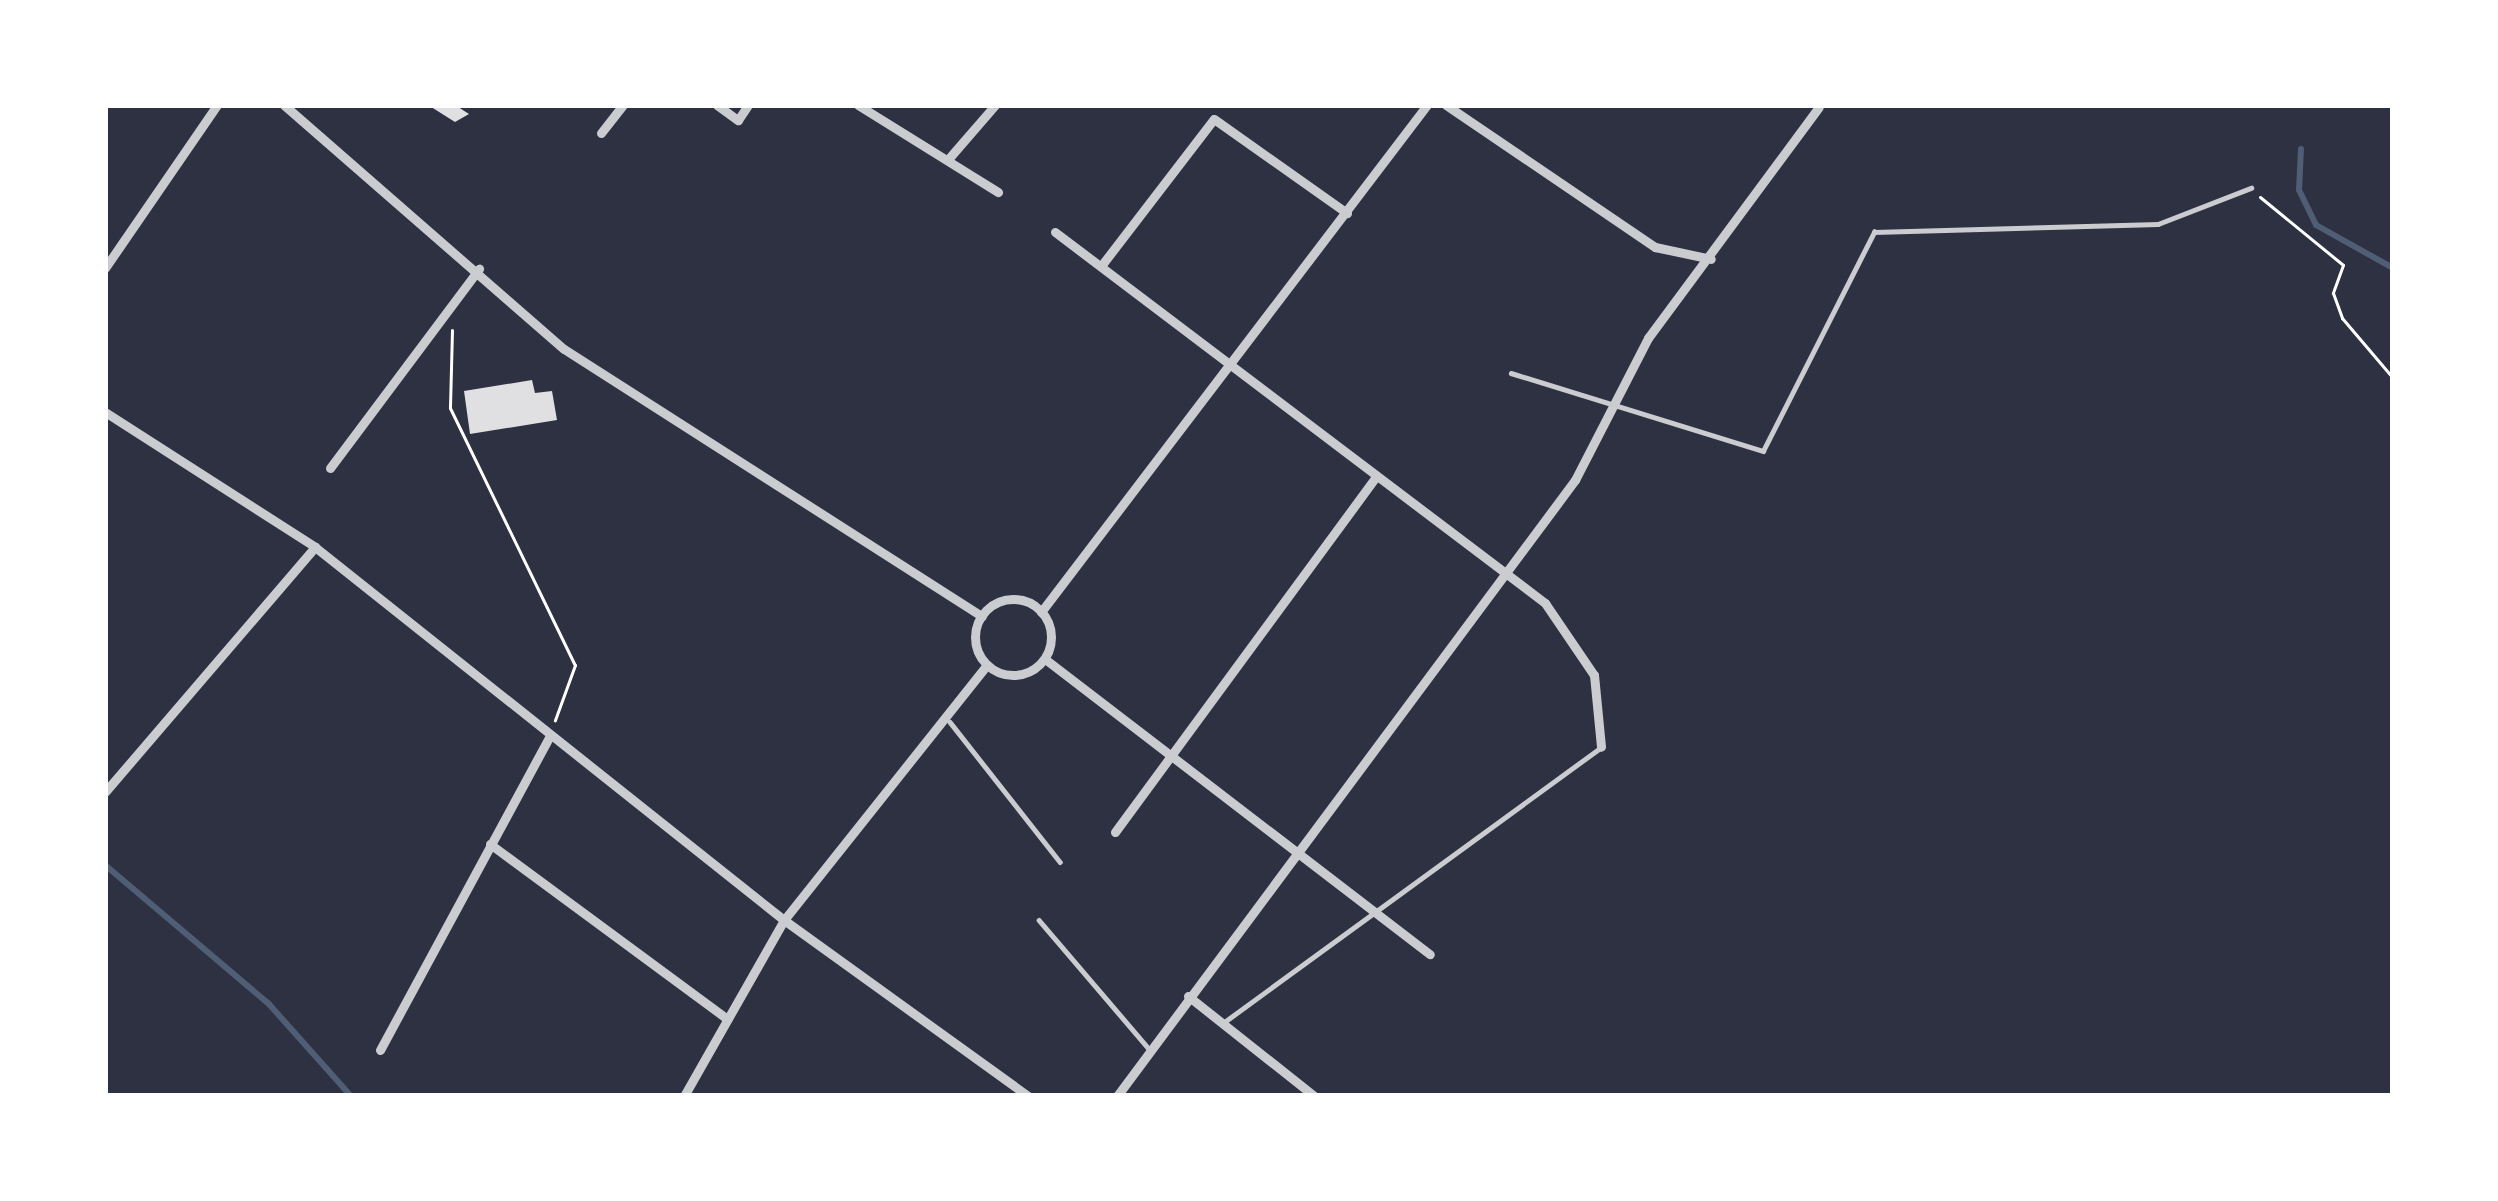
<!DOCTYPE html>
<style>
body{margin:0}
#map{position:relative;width:2498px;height:1201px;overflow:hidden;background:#2d3142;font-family:Spectral,serif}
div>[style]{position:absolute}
.stream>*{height:6px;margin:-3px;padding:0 3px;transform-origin:3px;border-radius:3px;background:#4f5d75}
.building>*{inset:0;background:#e0e0e3}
.path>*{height:3px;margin:-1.5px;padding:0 1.5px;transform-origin:1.5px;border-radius:1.5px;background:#fff}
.service>*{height:4.5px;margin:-2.25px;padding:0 2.25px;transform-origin:2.25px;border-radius:2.25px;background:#caccd0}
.minor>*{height:9px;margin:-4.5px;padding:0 4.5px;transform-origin:4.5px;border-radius:4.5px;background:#caccd0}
.minor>.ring{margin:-4.5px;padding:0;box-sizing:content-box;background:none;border:9px solid #caccd0;border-radius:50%}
span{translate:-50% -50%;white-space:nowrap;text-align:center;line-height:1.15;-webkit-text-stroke:9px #fff;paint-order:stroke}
.frame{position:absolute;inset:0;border:108px solid #fff;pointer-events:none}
</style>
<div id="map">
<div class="stream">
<div style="left:2301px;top:149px;width:41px;rotate:92.8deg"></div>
<div style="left:2299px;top:190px;width:39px;rotate:64deg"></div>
<div style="left:2316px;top:225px;width:88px;rotate:29.2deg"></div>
<div style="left:105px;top:865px;width:214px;rotate:40.3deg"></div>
<div style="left:268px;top:1003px;width:125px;rotate:48.3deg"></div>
</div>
<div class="building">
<div style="clip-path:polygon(428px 105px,455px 105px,469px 114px,455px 122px)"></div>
<div style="clip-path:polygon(532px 380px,535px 393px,552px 391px,557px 420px,470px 434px,464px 391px)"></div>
</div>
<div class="path">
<div style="left:2260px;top:197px;width:107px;rotate:39.3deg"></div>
<div style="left:2343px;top:265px;width:30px;rotate:110deg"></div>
<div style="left:2333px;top:293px;width:27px;rotate:70deg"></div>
<div style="left:2342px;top:318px;width:79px;rotate:49.6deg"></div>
<div style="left:452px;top:330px;width:78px;rotate:91.5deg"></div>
<div style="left:450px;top:408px;width:286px;rotate:64.1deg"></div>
<div style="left:575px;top:665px;width:59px;rotate:110deg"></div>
</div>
<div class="service">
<div style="left:1511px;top:373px;width:264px;rotate:17.2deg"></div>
<div style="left:1763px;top:451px;width:246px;rotate:-63.1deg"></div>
<div style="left:1874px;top:232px;width:284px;rotate:-1.6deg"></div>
<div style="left:2158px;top:224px;width:100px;rotate:-21.2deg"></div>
<div style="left:950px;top:722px;width:178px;rotate:51.8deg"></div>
<div style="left:1039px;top:920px;width:171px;rotate:49.5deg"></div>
<div style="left:1223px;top:1023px;width:468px;rotate:-36.1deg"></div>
</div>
<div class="minor">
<div style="left:284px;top:105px;width:371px;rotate:41.1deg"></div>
<div style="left:564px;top:349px;width:496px;rotate:32.6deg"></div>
<div style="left:717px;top:105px;width:26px;rotate:36deg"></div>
<div style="left:738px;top:120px;width:18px;rotate:-56deg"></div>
<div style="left:858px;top:105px;width:165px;rotate:31.9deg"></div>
<div style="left:1446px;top:105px;width:253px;rotate:34.2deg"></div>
<div style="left:1655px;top:247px;width:57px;rotate:12.1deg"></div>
<div style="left:601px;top:133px;width:36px;rotate:-52deg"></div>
<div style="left:950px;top:157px;width:69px;rotate:-49.1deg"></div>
<div style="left:1055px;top:232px;width:615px;rotate:37.13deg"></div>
<div style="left:1545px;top:603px;width:87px;rotate:55.8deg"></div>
<div style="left:1594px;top:675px;width:72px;rotate:84.4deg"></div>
<div style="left:1101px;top:266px;width:185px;rotate:-52.5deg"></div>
<div style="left:1214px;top:119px;width:163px;rotate:35.3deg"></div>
<div style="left:105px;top:268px;width:198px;rotate:-55.5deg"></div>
<div style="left:105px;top:412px;width:250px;rotate:32.7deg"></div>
<div style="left:315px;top:547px;width:599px;rotate:38.5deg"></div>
<div style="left:784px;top:920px;width:301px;rotate:35.8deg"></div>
<div style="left:330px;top:468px;width:249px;rotate:-53.2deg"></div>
<div class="ring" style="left:975px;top:599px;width:67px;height:67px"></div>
<div style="left:1041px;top:612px;width:637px;rotate:-52.72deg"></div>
<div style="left:1045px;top:659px;width:485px;rotate:37.5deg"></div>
<div style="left:105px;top:792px;width:323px;rotate:-49.4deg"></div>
<div style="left:1115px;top:832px;width:439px;rotate:-53.7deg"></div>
<div style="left:490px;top:844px;width:295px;rotate:36.4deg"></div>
<div style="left:1188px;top:996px;width:161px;rotate:38.4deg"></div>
<div style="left:380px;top:1050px;width:358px;rotate:-61.6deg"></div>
<div style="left:684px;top:1096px;width:202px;rotate:-60.4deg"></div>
<div style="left:784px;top:920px;width:326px;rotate:-51.5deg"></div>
<div style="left:1117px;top:1096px;width:768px;rotate:-53.37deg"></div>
<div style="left:1575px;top:480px;width:160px;rotate:-62.8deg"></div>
<div style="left:1648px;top:338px;width:287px;rotate:-53.5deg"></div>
</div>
<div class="frame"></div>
</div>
